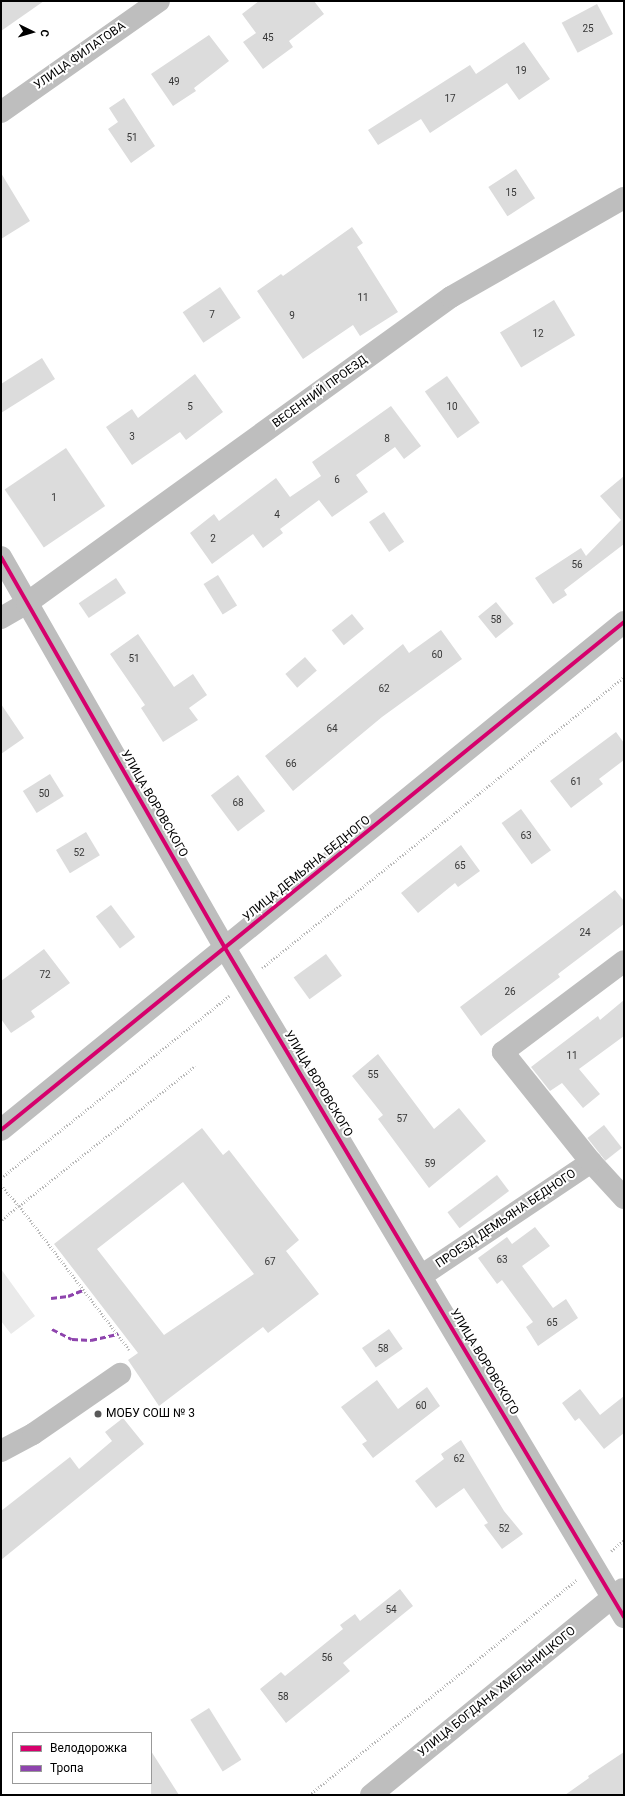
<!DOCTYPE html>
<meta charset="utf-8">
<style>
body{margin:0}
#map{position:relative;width:625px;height:1796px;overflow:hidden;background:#fff;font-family:Roboto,sans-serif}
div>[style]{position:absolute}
.green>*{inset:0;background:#eaeaea}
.building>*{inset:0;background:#dcdcdc;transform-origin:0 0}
.path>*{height:2.5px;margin-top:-1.25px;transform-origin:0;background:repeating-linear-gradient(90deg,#b8b8b8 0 1px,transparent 0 3px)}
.minor>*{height:22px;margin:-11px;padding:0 11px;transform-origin:11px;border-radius:11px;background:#bebebe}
.quiet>*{height:3px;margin-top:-1.5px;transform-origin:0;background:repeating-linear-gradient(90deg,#8e44ad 0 6px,transparent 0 9px)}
.cycleway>*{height:4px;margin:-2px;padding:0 2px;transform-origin:2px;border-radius:2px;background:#d6006c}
.dots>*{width:11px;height:11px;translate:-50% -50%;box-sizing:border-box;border:2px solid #fff;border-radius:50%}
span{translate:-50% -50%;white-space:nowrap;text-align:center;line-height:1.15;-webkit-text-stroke:4px #fff;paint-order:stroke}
.number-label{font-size:10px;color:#373737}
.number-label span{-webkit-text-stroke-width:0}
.street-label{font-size:12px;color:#000}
.poi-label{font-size:12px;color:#000}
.left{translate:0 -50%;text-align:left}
.frame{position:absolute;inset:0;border:2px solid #000;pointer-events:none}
.legend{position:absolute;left:12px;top:1732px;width:140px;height:52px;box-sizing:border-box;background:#fff;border:1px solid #999;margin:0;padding:5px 7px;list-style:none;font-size:12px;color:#000}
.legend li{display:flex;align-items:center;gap:8px;height:20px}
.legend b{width:20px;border:1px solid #999}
.north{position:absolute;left:12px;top:12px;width:40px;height:40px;-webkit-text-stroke:3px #fff;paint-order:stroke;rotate:95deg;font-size:11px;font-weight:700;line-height:16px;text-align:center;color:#000}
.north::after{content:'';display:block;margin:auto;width:14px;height:18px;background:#000;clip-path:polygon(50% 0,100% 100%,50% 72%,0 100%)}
</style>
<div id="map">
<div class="green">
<div style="clip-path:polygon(1px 1269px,35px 1316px,11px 1334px,1px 1321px)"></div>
</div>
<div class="building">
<div style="clip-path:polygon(1px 1px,44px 1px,1px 31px)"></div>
<div style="clip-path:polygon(259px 1px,314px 1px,324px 14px,289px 41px,293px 47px,263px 69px,243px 42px,256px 33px,242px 14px)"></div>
<div style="left:597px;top:4px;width:34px;height:40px;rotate:62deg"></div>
<div style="clip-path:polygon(209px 35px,229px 61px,194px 88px,196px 91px,173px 106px,151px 74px)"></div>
<div style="clip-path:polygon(524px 42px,550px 79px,519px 100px,507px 83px,430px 133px,421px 119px,378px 145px,368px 130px,470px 65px,476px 74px)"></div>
<div style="clip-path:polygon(124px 98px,155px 146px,131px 163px,108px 129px,118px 122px,109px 108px)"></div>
<div style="left:516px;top:169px;width:35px;height:33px;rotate:57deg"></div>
<div style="clip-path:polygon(1px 173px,30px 221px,1px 239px)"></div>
<div style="clip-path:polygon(352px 227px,363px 243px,357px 247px,398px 312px,360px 336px,353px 325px,303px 359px,257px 291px,281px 274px,283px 276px)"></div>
<div style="left:220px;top:287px;width:37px;height:45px;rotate:56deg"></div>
<div style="left:554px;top:300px;width:41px;height:63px;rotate:59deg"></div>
<div style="clip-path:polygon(42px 358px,55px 379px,1px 413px,1px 384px)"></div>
<div style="clip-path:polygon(195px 374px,223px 412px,186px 440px,180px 432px,132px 465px,106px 427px,132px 409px,138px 418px)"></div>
<div style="left:447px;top:376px;width:57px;height:27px;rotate:55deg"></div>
<div style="clip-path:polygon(391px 406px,421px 446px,404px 459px,395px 447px,356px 475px,368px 492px,332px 517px,319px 500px,280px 529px,283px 533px,263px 548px,253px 534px,212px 564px,190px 533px,214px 514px,219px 521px,276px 478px,290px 497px,321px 476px,312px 462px)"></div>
<div style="left:66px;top:448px;width:70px;height:74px;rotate:56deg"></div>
<div style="clip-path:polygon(624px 476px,624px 544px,564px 590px,567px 595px,553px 604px,535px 578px,581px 548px,586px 556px,621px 520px,600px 496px)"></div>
<div style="left:384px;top:512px;width:36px;height:18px;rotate:56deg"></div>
<div style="left:218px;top:575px;width:36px;height:17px;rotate:58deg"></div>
<div style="left:116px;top:578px;width:18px;height:45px;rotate:56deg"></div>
<div style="left:496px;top:602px;width:28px;height:23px;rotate:51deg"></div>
<div style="left:352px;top:614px;width:19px;height:26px;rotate:51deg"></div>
<div style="clip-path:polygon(441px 630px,462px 659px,382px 717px,293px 791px,265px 756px,403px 644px,409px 653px)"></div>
<div style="clip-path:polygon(138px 634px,174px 687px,193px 674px,207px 695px,189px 708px,198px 720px,163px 742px,141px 708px,145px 705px,110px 654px)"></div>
<div style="left:305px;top:657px;width:18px;height:26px;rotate:49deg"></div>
<div style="clip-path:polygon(1px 704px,24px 738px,1px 754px)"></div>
<div style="clip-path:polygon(616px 732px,624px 743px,624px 760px,599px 779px,603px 784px,571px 808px,550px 781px)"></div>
<div style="left:50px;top:774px;width:26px;height:32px;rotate:58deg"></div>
<div style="left:238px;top:775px;width:45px;height:34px;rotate:53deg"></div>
<div style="left:521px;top:809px;width:51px;height:24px;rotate:54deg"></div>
<div style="left:86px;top:832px;width:27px;height:35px;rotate:59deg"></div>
<div style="clip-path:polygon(461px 845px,480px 871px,458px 887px,455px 883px,418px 913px,401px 893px)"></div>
<div style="clip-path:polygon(615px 890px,624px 901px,624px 924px,558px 974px,560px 977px,481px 1036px,460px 1007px)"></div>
<div style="left:111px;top:905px;width:40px;height:19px;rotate:53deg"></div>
<div style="clip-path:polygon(44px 949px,70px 983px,31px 1011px,35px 1017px,11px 1033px,1px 1019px,1px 981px)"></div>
<div style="left:326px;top:954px;width:27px;height:40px;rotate:54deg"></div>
<div style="clip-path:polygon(624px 1000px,624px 1036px,579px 1069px,600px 1094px,583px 1108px,562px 1083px,550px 1091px,531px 1067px,598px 1016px,600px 1020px)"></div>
<div style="clip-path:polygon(378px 1054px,434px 1129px,459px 1108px,486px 1141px,429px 1188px,378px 1119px,383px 1115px,352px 1076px)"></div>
<div style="left:604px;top:1125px;width:29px;height:21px;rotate:52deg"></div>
<div style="clip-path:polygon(evenodd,202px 1128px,223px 1155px,229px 1150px,299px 1240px,286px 1251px,319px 1294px,268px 1333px,263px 1327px,159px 1406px,128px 1360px,138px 1353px,54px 1244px,202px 1128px,183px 1182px,254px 1274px,164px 1335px,97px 1249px,183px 1182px)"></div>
<div style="left:497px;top:1175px;width:20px;height:62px;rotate:53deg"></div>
<div style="clip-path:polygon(535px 1227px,550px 1246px,522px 1266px,553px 1308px,566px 1299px,578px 1318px,538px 1346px,526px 1327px,533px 1322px,502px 1280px,497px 1284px,478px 1258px,507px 1237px,512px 1244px)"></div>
<div style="left:389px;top:1329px;width:24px;height:33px;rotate:55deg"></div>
<div style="clip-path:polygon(377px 1380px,398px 1409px,427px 1387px,440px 1406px,373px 1458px,362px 1444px,367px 1441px,341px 1407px)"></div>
<div style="clip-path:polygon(580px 1389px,600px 1415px,624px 1396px,624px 1433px,604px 1449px,579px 1418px,575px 1421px,562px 1403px)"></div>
<div style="clip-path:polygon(123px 1418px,144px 1444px,1px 1560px,1px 1511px,70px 1457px,79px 1469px,112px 1441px,105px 1432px)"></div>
<div style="clip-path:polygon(461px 1440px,504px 1511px,523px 1534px,502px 1549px,484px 1525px,488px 1523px,464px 1488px,436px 1508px,415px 1481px,444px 1459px,441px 1454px)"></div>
<div style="clip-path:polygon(400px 1589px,413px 1606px,343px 1663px,350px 1671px,286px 1723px,260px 1689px,281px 1672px,285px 1676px,343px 1629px,340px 1625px,355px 1614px,360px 1621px)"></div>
<div style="left:209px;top:1708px;width:61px;height:22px;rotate:58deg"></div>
<div style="clip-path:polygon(151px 1751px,179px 1795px,151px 1795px)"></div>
<div style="clip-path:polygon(624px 1752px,624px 1795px,565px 1795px,589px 1778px,588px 1776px)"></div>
</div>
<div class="path">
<div style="left:262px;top:968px;width:464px;rotate:-38.8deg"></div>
<div style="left:1px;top:1178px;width:292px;rotate:-38.6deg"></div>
<div style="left:1px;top:1185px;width:28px;rotate:49deg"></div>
<div style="left:19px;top:1206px;width:23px;rotate:140deg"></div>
<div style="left:129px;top:1350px;width:181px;rotate:-127.4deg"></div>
<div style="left:19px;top:1206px;width:225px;rotate:-38.5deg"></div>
<div style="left:611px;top:1551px;width:17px;rotate:-40deg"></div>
<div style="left:309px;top:1795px;width:343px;rotate:-38.8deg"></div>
</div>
<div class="minor">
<div style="left:1px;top:112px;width:193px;rotate:-35.1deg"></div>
<div style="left:1px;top:557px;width:451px;rotate:60.2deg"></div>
<div style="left:225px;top:948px;width:779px;rotate:59.19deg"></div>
<div style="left:1px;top:618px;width:30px;rotate:-30deg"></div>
<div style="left:27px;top:603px;width:523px;rotate:-35.82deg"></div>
<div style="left:451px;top:297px;width:199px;rotate:-29.8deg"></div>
<div style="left:1px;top:1130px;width:804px;rotate:-39.19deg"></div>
<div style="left:591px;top:1162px;width:49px;rotate:47.5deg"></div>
<div style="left:421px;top:1276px;width:205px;rotate:-33.8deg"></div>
<div style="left:591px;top:1162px;width:141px;rotate:-128.7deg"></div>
<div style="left:503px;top:1052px;width:151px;rotate:-36.9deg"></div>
<div style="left:1px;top:1451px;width:36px;rotate:-28deg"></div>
<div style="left:33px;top:1434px;width:106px;rotate:-34.6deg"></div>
<div style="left:371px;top:1795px;width:325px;rotate:-39.3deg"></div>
</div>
<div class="quiet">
<div style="left:51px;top:1298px;width:17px;rotate:-7deg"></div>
<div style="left:68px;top:1296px;width:16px;rotate:-22deg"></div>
<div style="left:52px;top:1329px;width:22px;rotate:27deg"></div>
<div style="left:72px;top:1339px;width:19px;rotate:3deg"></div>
<div style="left:91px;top:1340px;width:28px;rotate:-13deg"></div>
</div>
<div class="cycleway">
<div style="left:1px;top:557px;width:451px;rotate:60.2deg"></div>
<div style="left:225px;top:948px;width:779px;rotate:59.19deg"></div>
<div style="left:1px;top:1130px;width:804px;rotate:-39.19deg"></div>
</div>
<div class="dots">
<div style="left:98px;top:1414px;background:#595959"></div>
</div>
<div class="number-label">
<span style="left:588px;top:29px">25</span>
<span style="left:268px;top:38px">45</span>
<span style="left:521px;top:71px">19</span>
<span style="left:174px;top:82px">49</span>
<span style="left:450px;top:99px">17</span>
<span style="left:132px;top:138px">51</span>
<span style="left:511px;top:193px">15</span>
<span style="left:363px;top:298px">11</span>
<span style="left:212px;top:315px">7</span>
<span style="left:292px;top:316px">9</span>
<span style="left:538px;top:334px">12</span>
<span style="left:190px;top:407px">5</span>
<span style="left:452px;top:407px">10</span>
<span style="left:132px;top:437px">3</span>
<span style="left:387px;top:439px">8</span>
<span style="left:337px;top:480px">6</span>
<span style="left:54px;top:498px">1</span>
<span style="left:277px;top:515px">4</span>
<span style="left:213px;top:539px">2</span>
<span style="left:577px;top:565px">56</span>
<span style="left:496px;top:620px">58</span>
<span style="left:437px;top:655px">60</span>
<span style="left:134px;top:659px">51</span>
<span style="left:384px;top:689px">62</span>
<span style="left:332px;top:729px">64</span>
<span style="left:291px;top:764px">66</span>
<span style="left:576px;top:782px">61</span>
<span style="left:44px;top:794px">50</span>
<span style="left:238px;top:803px">68</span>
<span style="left:526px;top:836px">63</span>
<span style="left:79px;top:853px">52</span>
<span style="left:460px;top:866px">65</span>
<span style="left:585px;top:933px">24</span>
<span style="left:45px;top:975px">72</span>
<span style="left:510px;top:992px">26</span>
<span style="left:572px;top:1056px">11</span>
<span style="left:373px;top:1075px">55</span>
<span style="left:402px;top:1119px">57</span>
<span style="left:430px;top:1164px">59</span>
<span style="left:502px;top:1260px">63</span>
<span style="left:270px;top:1262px">67</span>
<span style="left:552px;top:1323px">65</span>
<span style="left:383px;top:1349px">58</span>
<span style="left:421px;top:1406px">60</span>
<span style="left:459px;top:1459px">62</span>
<span style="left:504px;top:1529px">52</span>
<span style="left:391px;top:1610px">54</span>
<span style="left:327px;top:1658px">56</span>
<span style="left:283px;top:1697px">58</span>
</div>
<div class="street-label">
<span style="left:80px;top:56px;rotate:-35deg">УЛИЦА ФИЛАТОВА</span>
<span style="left:320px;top:392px;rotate:-36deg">ВЕСЕННИЙ ПРОЕЗД</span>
<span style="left:154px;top:804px;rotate:60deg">УЛИЦА ВОРОВСКОГО</span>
<span style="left:307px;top:869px;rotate:-39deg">УЛИЦА ДЕМЬЯНА БЕДНОГО</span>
<span style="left:318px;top:1084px;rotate:59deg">УЛИЦА ВОРОВСКОГО</span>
<span style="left:506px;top:1219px;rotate:-34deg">ПРОЕЗД ДЕМЬЯНА БЕДНОГО</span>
<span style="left:484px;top:1362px;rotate:59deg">УЛИЦА ВОРОВСКОГО</span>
<span style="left:497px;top:1692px;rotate:-39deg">УЛИЦА БОГДАНА ХМЕЛЬНИЦКОГО</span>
</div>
<div class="poi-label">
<span class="left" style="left:106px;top:1414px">МОБУ СОШ № 3</span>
</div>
<div class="frame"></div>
<ul class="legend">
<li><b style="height:5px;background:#d6006c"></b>Велодорожка</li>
<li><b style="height:5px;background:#8e44ad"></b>Тропа</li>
</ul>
<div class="north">С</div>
</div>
